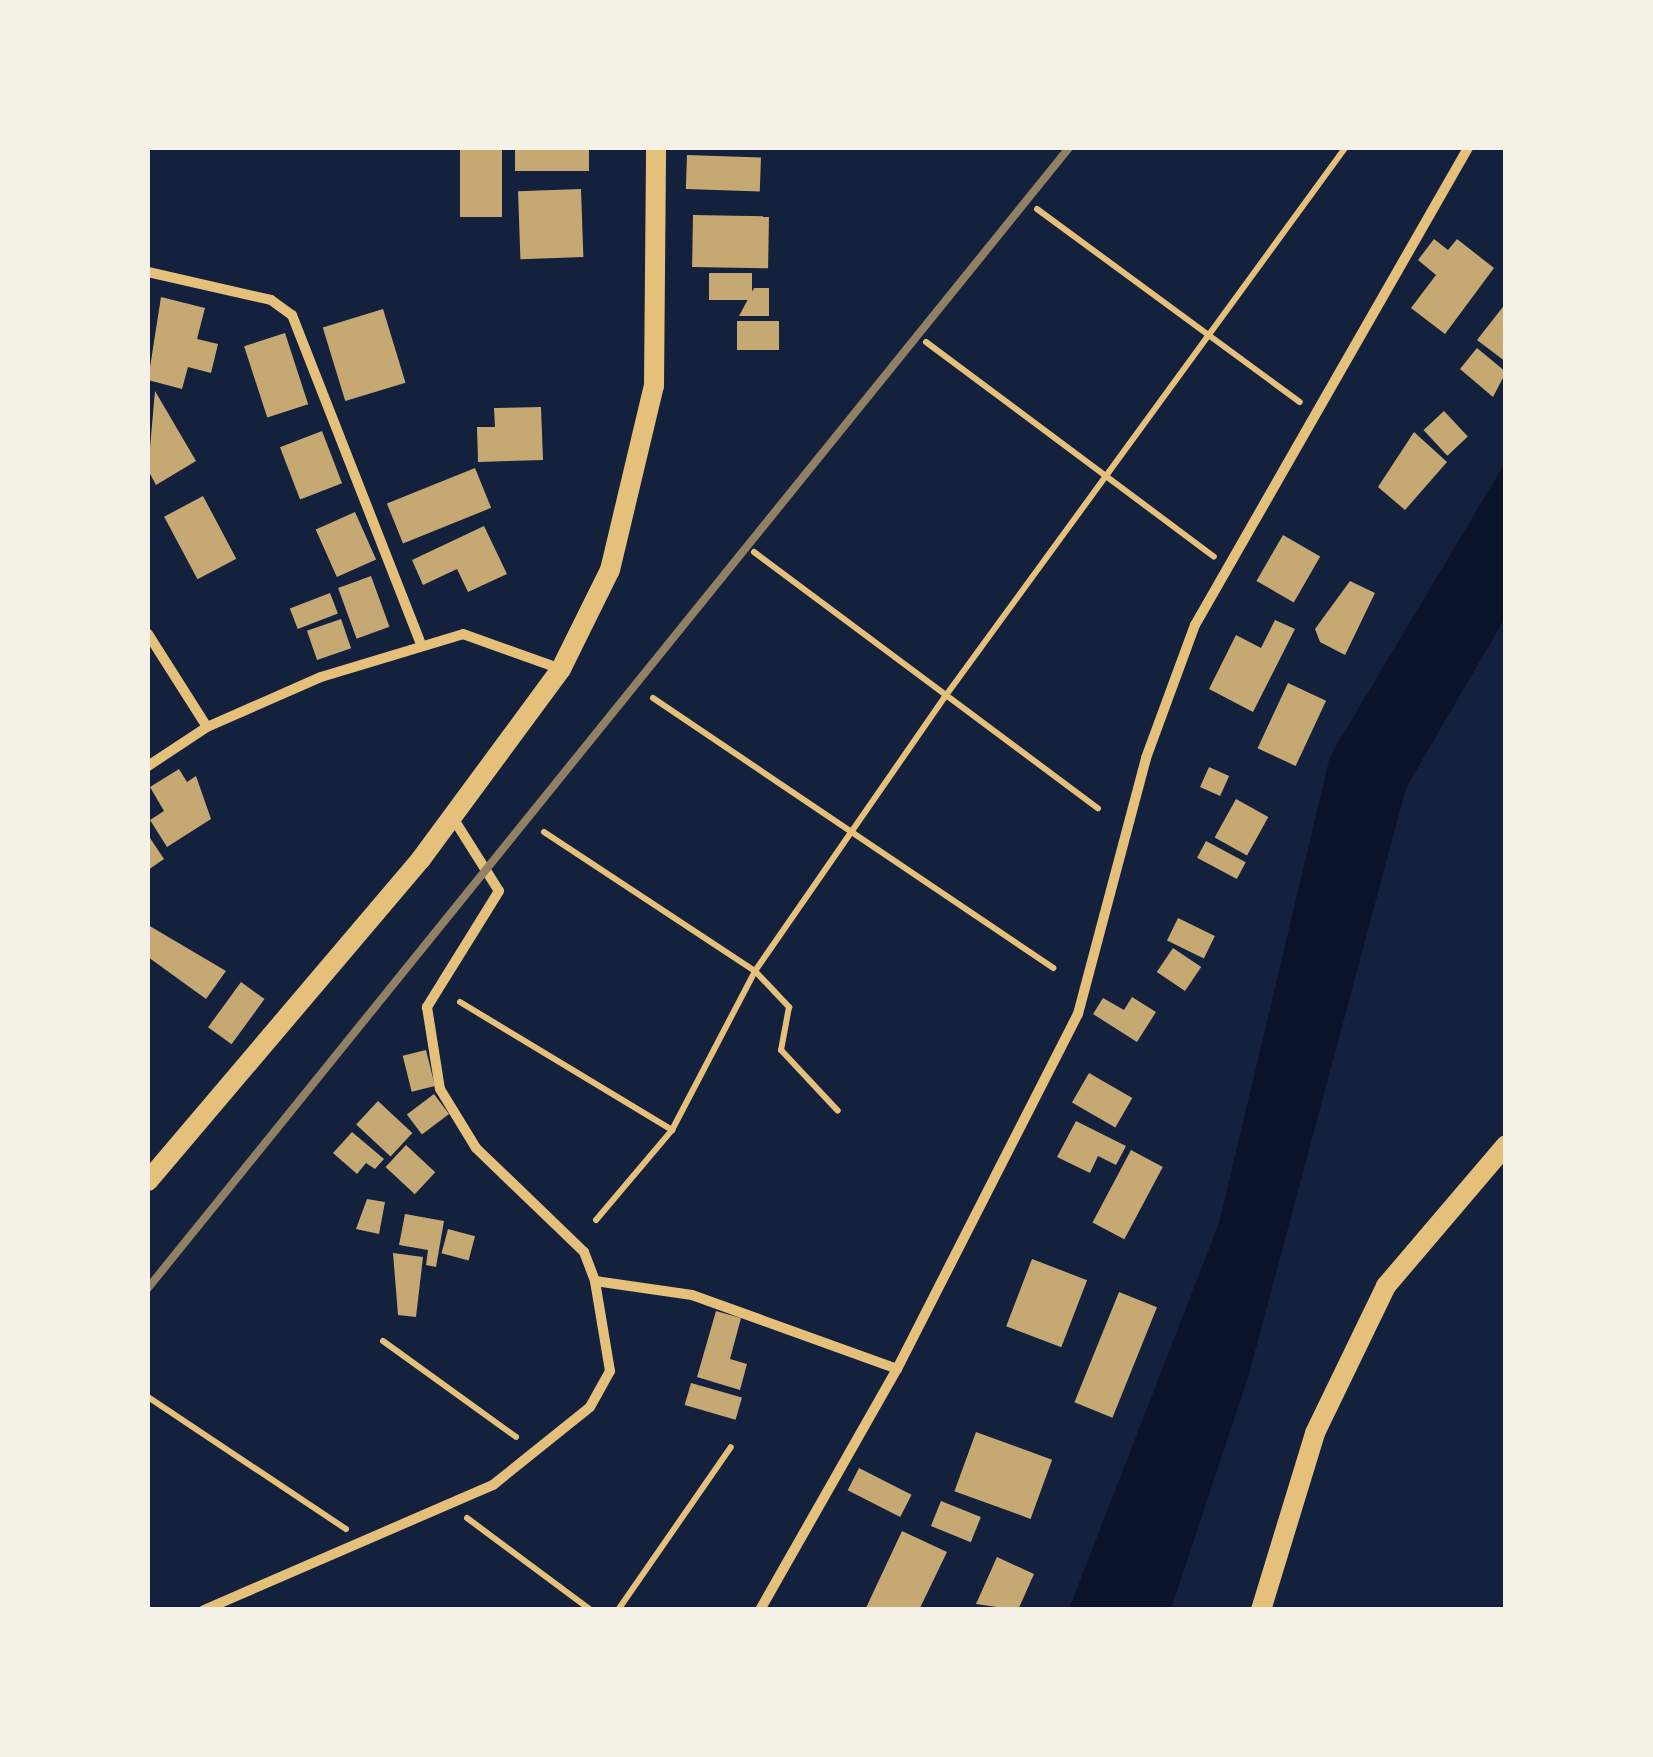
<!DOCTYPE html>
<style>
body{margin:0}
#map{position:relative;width:1653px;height:1757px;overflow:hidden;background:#14213d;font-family:Overpass,sans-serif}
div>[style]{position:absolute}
.water>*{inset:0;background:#0b132b}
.building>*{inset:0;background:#c6a872;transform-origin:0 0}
.path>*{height:6px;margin:-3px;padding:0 3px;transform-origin:3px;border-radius:3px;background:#e5c07b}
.minor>*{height:10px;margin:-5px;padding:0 5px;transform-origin:5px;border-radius:5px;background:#e5c07b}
.secondary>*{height:20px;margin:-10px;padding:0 10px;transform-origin:10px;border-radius:10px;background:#e5c07b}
.rail>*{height:8px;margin:-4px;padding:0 4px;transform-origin:4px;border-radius:4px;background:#918062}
span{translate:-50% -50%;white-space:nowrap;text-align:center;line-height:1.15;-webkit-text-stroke:9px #f6f1e7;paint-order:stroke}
.frame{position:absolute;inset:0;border:150px solid #f6f1e7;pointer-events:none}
</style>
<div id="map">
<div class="water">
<div style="clip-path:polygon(1505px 463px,1505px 618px,1406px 788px,1249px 1374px,1171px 1609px,1069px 1609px,1219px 1223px,1330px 756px)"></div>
</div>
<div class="building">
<div style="left:460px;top:148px;width:42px;height:69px"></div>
<div style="left:515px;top:148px;width:74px;height:23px"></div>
<div style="left:687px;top:155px;width:74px;height:34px;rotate:2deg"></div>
<div style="left:581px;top:189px;width:68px;height:63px;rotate:88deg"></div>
<div style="left:693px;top:215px;width:76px;height:52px;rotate:1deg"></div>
<div style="clip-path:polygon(1434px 239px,1448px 250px,1457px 239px,1494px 268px,1445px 334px,1411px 308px,1436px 275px,1418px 260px)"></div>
<div style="left:709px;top:273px;width:43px;height:27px"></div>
<div style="clip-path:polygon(754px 288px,769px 288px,769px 316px,739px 316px)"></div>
<div style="clip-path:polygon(161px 297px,205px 308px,197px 339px,218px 344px,211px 373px,188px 367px,182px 389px,148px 380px)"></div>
<div style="clip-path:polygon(1506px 303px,1506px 362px,1477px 340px)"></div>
<div style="left:383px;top:309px;width:77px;height:63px;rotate:73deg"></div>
<div style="left:737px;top:321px;width:42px;height:29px"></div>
<div style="left:285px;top:333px;width:75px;height:43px;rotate:72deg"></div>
<div style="clip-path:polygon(1477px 348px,1506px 372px,1493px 397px,1460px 369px)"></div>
<div style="clip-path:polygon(155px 391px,196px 461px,156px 485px,148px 470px)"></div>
<div style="clip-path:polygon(541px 407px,543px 460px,478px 462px,477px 427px,495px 427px,494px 408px)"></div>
<div style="left:1444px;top:411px;width:35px;height:28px;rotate:47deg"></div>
<div style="left:322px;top:431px;width:56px;height:45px;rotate:69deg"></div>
<div style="clip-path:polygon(1414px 432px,1447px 462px,1405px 510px,1378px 487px)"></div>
<div style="left:475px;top:468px;width:43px;height:95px;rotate:68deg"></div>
<div style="left:203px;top:496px;width:71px;height:44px;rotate:62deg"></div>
<div style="left:355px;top:512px;width:52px;height:43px;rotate:66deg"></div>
<div style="clip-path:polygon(484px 526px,507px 574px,468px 592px,457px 569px,423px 585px,412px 560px)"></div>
<div style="left:1283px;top:535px;width:43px;height:53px;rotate:30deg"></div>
<div style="left:371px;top:576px;width:54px;height:35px;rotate:70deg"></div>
<div style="clip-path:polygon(1350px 581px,1375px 593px,1345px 655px,1320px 642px,1315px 629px)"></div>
<div style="left:330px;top:593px;width:22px;height:43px;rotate:69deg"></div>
<div style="left:341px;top:619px;width:31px;height:36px;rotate:71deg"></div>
<div style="clip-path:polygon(1275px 620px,1295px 629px,1253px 712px,1209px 689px,1236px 635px,1261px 648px)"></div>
<div style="left:1288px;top:683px;width:42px;height:72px;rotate:25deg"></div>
<div style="left:1209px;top:767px;width:22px;height:22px;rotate:24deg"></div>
<div style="clip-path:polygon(179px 769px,187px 782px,196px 776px,211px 819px,167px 847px,150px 820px,164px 811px,150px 787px)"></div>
<div style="left:1236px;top:799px;width:37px;height:44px;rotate:29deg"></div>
<div style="clip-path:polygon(148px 835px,164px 859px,148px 870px)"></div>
<div style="left:1206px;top:841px;width:45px;height:19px;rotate:28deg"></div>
<div style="left:1178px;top:918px;width:41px;height:25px;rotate:26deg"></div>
<div style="clip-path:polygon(148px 925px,226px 971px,206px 999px,148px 957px)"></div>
<div style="left:1173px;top:948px;width:34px;height:29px;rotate:34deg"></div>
<div style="left:241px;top:982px;width:29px;height:56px;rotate:36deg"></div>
<div style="clip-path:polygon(1132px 997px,1156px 1012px,1137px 1042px,1093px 1014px,1103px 998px,1124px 1010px)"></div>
<div style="left:426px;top:1050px;width:37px;height:24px;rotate:76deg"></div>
<div style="left:1089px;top:1073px;width:50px;height:34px;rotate:30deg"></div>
<div style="left:434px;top:1094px;width:25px;height:34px;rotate:53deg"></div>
<div style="left:378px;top:1101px;width:47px;height:32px;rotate:43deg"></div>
<div style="clip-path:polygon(1076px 1121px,1126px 1146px,1116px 1165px,1098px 1156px,1090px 1173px,1057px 1157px)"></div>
<div style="clip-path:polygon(352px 1132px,384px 1159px,375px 1169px,366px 1163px,357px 1174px,333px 1153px)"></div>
<div style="left:406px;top:1145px;width:40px;height:30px;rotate:43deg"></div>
<div style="left:1131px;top:1150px;width:36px;height:82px;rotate:28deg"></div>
<div style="clip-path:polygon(367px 1199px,385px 1202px,379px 1234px,356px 1229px)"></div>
<div style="clip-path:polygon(405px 1214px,444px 1221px,436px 1267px,426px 1265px,428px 1250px,399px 1245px)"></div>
<div style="left:448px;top:1229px;width:28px;height:25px;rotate:15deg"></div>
<div style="clip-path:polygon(393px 1253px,423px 1257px,416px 1317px,398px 1315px)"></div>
<div style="left:1032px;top:1259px;width:59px;height:72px;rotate:21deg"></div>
<div style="left:1119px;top:1292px;width:41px;height:119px;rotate:22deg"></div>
<div style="clip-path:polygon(716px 1311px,741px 1318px,730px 1359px,747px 1364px,740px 1390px,697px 1377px)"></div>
<div style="left:691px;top:1383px;width:53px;height:23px;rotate:16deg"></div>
<div style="left:976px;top:1432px;width:81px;height:63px;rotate:20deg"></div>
<div style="left:859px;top:1468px;width:59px;height:25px;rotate:27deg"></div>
<div style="left:941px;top:1501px;width:43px;height:27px;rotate:22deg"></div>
<div style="clip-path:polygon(902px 1531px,947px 1552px,919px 1610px,865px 1610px)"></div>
<div style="clip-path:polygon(997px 1557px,1034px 1574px,1018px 1610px,976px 1604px)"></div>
</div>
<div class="path">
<div style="left:1037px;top:209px;width:326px;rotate:36.3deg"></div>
<div style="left:926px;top:342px;width:359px;rotate:36.7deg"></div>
<div style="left:754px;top:552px;width:429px;rotate:36.7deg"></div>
<div style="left:653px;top:698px;width:483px;rotate:34deg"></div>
<div style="left:544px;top:832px;width:253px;rotate:33.4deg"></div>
<div style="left:755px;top:971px;width:50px;rotate:46.6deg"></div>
<div style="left:789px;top:1007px;width:44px;rotate:100.5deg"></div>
<div style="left:781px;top:1050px;width:83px;rotate:46.9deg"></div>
<div style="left:460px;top:1002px;width:248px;rotate:31.1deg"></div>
<div style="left:596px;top:1220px;width:118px;rotate:-49.8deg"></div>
<div style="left:672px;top:1130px;width:179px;rotate:-62.4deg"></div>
<div style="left:755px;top:971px;width:332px;rotate:-55.3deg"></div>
<div style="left:944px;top:698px;width:681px;rotate:-53.9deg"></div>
<div style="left:383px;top:1341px;width:164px;rotate:35.8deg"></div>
<div style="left:148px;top:1397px;width:238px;rotate:33.7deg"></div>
<div style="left:467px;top:1518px;width:154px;rotate:36.6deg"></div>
<div style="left:618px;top:1610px;width:198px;rotate:-55.3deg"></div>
</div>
<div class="minor">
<div style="left:148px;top:272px;width:126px;rotate:12.8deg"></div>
<div style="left:271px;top:300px;width:26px;rotate:36deg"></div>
<div style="left:292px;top:315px;width:353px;rotate:68.6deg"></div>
<div style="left:148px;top:634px;width:110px;rotate:57.6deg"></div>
<div style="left:207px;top:727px;width:124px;rotate:-23.7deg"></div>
<div style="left:321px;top:677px;width:148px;rotate:-16.8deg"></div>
<div style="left:463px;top:634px;width:104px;rotate:19.7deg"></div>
<div style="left:148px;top:766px;width:71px;rotate:-33.5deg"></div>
<div style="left:453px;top:818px;width:86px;rotate:57.8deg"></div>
<div style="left:499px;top:891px;width:137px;rotate:121.8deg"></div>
<div style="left:427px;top:1007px;width:83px;rotate:81deg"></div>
<div style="left:440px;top:1089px;width:69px;rotate:58.6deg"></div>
<div style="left:476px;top:1148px;width:150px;rotate:43.9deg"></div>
<div style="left:584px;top:1252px;width:31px;rotate:69deg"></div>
<div style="left:595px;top:1281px;width:98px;rotate:8.2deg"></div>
<div style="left:692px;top:1295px;width:218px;rotate:19.8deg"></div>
<div style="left:204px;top:1610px;width:315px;rotate:-23.4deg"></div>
<div style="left:493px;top:1485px;width:124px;rotate:-38.8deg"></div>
<div style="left:590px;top:1407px;width:41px;rotate:-60.9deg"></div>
<div style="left:610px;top:1371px;width:91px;rotate:-99.5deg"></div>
<div style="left:760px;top:1610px;width:277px;rotate:-60.4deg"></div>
<div style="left:897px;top:1369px;width:398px;rotate:-63deg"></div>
<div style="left:1078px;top:1014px;width:265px;rotate:-75.1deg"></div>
<div style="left:1146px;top:758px;width:142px;rotate:-69.8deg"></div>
<div style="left:1195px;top:625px;width:550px;rotate:-60.22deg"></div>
</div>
<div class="secondary">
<div style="left:148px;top:1181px;width:422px;rotate:-49.7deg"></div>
<div style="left:421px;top:859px;width:236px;rotate:-53.6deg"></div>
<div style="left:561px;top:669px;width:110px;rotate:-63.7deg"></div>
<div style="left:610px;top:570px;width:189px;rotate:-76.6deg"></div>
<div style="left:654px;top:386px;width:238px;rotate:-89.5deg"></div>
<div style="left:1261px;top:1610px;width:185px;rotate:-73deg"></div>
<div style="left:1315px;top:1433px;width:163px;rotate:-64.2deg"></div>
<div style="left:1386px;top:1286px;width:185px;rotate:-49.6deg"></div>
</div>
<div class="rail">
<div style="left:148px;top:1288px;width:1466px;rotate:-51.07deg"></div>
</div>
<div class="frame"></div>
</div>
